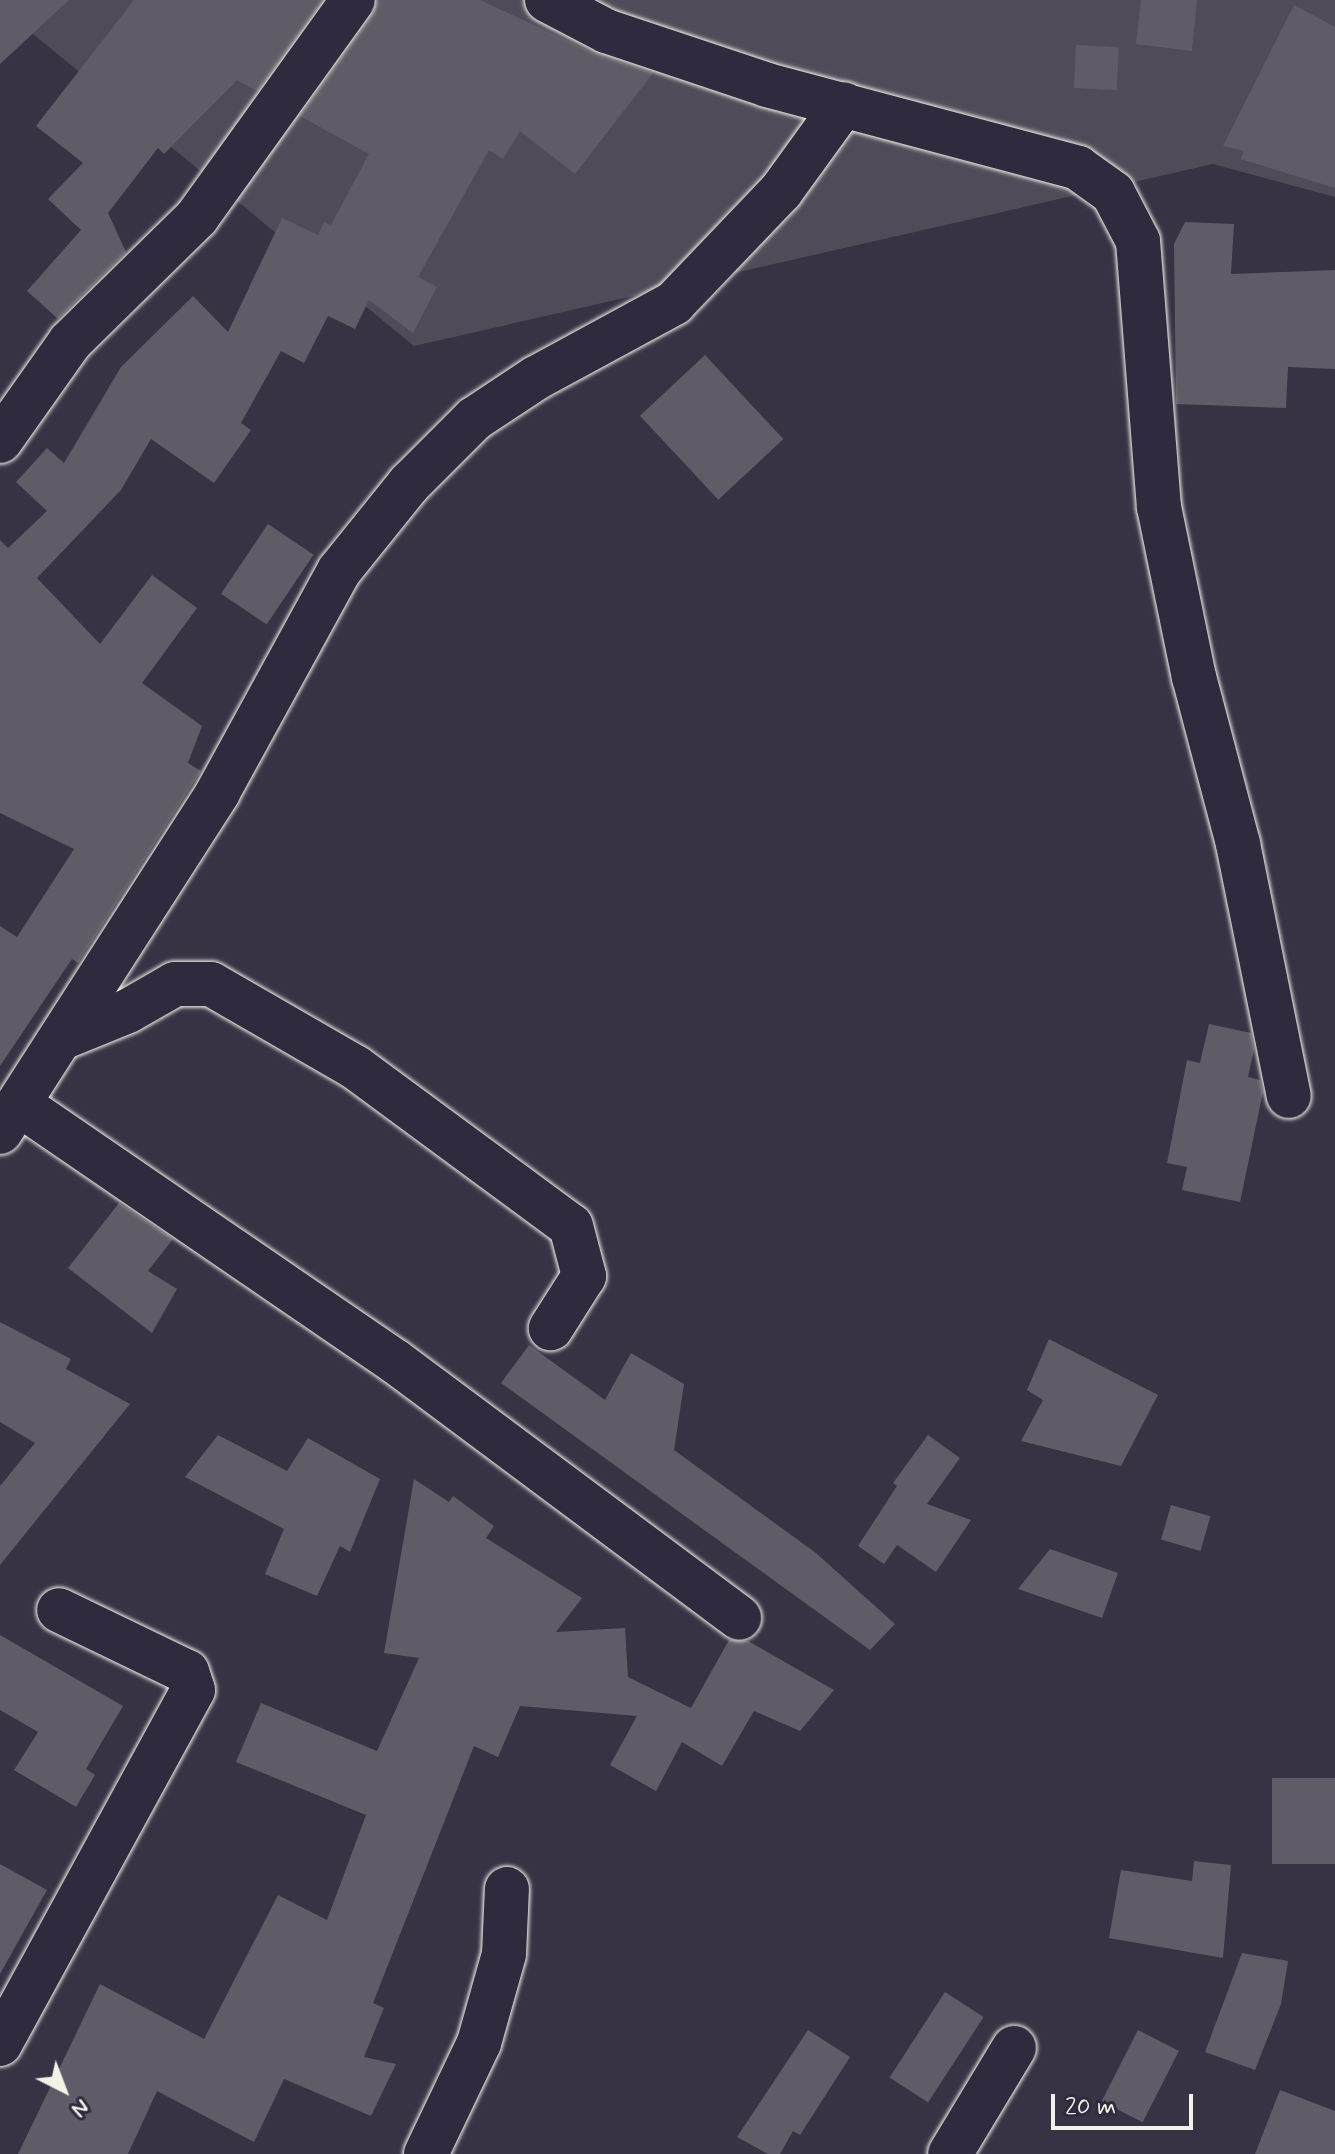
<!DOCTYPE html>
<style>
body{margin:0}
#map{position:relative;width:1335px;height:2154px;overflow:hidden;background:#373244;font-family:Mynerve,sans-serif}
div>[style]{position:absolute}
.green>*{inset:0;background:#504b59}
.building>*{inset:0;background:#5f5c67;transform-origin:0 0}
.roads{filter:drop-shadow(0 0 2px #f4f1e8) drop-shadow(0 0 2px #f4f1e8)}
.minor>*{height:44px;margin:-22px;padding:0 22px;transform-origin:22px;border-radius:22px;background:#2f2a3d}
span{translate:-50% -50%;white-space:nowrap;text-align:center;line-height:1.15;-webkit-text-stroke:8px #2f2a3d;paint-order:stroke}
.north{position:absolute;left:24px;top:2050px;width:80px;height:80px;-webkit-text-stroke:6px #2f2a3d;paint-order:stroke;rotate:138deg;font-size:22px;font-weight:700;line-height:32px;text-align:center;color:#f4f1e8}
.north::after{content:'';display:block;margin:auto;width:28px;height:36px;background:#f4f1e8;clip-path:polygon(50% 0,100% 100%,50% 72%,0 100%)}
.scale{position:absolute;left:1051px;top:2094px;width:142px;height:36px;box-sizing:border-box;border:4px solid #f4f1e8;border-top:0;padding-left:10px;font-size:24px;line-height:28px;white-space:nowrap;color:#f4f1e8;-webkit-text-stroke:6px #2f2a3d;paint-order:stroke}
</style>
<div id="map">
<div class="green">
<div style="clip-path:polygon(0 0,1335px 0,1335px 197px,1213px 164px,414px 346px,0 7px)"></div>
</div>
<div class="building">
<div style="clip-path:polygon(0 0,69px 0,0 64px)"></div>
<div style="clip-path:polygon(134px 0,322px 0,257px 91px,237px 80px,164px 154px,158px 148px,108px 213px,126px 252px,58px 319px,27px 291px,81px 230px,48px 199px,83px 163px,36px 126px)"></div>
<div style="clip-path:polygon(378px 0,480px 0,598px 55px,653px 73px,575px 174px,520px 131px,503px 159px,489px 150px,418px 277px,437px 287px,413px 333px,369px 300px,355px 329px,328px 316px,304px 363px,281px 351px,241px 423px,251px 430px,214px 483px,151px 439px,121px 490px,37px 578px,100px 644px,152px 575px,197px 608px,142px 683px,202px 726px,188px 763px,201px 771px,78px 963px,72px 959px,0 1066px,0 926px,17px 937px,74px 849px,0 813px,0 540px,8px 548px,47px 511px,16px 482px,47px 448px,64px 463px,121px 367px,193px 296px,228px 332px,282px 218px,318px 235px,324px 222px,331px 225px,369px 154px,300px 116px,373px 15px)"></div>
<div style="clip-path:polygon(1141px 0,1197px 0,1192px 51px,1136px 44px)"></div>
<div style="clip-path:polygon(1294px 5px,1335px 27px,1335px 188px,1241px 159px,1244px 151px,1223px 146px)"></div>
<div style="left:1076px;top:45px;width:43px;height:43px;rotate:3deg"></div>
<div style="clip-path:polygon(1185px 222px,1234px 224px,1231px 274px,1335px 270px,1335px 369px,1288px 367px,1286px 408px,1176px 404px,1174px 244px)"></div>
<div style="left:705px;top:355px;width:115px;height:89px;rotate:47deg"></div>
<div style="left:268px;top:524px;width:55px;height:84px;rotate:34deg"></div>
<div style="clip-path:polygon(1209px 1024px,1251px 1033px,1254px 1050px,1248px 1077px,1260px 1080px,1263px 1092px,1240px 1202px,1182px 1190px,1187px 1167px,1167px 1163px,1187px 1060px,1200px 1063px)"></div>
<div style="clip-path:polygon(119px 1203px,173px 1239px,148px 1271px,177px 1289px,152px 1333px,68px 1268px)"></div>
<div style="clip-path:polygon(0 1322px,71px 1359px,66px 1369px,130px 1404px,0 1565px,0 1486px,35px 1443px,0 1422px)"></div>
<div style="clip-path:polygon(1049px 1339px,1158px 1395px,1121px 1466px,1021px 1441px,1043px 1400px,1027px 1390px)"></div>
<div style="clip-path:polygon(529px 1345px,605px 1400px,631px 1353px,684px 1384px,674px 1450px,816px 1553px,895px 1624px,870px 1650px,501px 1383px)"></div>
<div style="clip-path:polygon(218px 1435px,287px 1471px,308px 1438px,380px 1479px,350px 1552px,340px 1546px,317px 1596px,265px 1574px,284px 1529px,185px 1477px)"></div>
<div style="clip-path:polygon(928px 1435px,960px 1458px,927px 1504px,971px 1520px,936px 1572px,897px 1545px,884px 1564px,858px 1546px,897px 1486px,893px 1483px)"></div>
<div style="clip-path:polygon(414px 1479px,449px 1502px,453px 1496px,494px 1526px,486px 1538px,582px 1598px,556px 1632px,625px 1628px,628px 1677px,691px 1708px,729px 1640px,748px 1641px,834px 1690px,800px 1731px,754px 1711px,722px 1766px,682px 1742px,656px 1791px,610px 1765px,637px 1716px,520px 1706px,498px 1757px,474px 1746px,373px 2003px,384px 2008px,364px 2057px,396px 2064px,371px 2116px,284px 2079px,254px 2142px,157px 2091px,128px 2154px,18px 2154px,100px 1984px,204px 2039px,278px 1895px,327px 1920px,366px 1815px,236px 1762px,261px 1703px,377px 1751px,419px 1658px,384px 1653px)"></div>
<div style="left:1171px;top:1505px;width:41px;height:36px;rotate:16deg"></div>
<div style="clip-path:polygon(1050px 1549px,1118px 1573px,1102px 1618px,1018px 1589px)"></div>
<div style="clip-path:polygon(0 1635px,123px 1706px,86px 1769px,95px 1775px,76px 1807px,14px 1770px,38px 1732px,0 1710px)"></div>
<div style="left:1335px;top:1778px;width:86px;height:63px;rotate:90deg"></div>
<div style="clip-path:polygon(1194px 1861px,1231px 1865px,1223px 1958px,1109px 1938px,1121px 1870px,1192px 1881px)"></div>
<div style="clip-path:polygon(0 1864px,47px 1890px,0 1974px)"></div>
<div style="clip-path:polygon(1242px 1953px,1288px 1961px,1281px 2004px,1255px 2070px,1205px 2052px)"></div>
<div style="left:945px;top:1992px;width:46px;height:102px;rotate:33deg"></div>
<div style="clip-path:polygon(808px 2030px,850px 2057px,800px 2135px,793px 2131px,780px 2154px,768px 2154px,737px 2137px)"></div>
<div style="left:1138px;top:2030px;width:46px;height:80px;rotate:27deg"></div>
<div style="clip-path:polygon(1280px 2090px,1335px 2111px,1335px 2154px,1255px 2154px)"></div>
</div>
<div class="roads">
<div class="minor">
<div style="left:547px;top:0;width:67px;rotate:27.7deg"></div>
<div style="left:606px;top:31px;width:170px;rotate:18.5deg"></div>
<div style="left:767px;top:85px;width:322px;rotate:14.9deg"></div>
<div style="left:1078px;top:168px;width:43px;rotate:35.5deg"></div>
<div style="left:1113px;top:193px;width:54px;rotate:62.5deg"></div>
<div style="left:1138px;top:241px;width:267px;rotate:85.5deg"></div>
<div style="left:1159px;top:507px;width:174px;rotate:78.4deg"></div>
<div style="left:1194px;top:677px;width:173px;rotate:75.2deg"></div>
<div style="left:1238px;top:844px;width:257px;rotate:78.6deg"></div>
<div style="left:0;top:441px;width:121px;rotate:-54.7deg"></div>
<div style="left:70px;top:342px;width:178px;rotate:-44.5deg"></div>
<div style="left:197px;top:217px;width:267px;rotate:-54.3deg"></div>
<div style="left:62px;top:1038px;width:71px;rotate:-22.2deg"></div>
<div style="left:128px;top:1011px;width:54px;rotate:-29.9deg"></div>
<div style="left:175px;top:984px;width:36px"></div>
<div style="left:211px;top:984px;width:166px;rotate:30deg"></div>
<div style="left:355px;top:1067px;width:268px;rotate:36.4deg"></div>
<div style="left:571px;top:1226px;width:52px;rotate:75.4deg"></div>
<div style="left:584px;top:1276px;width:62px;rotate:122.4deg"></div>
<div style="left:19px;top:1104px;width:457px;rotate:34.4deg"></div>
<div style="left:396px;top:1362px;width:428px;rotate:36.7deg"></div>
<div style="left:0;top:1132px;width:404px;rotate:-57.3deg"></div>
<div style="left:218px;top:792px;width:252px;rotate:-61.3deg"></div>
<div style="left:339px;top:571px;width:112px;rotate:-51.2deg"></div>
<div style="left:409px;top:484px;width:92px;rotate:-45deg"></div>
<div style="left:474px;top:419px;width:74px;rotate:-33.5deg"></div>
<div style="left:536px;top:378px;width:157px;rotate:-28.5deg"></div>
<div style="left:674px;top:303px;width:155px;rotate:-46.3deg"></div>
<div style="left:781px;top:191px;width:107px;rotate:-54.1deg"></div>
<div style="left:0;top:2044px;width:403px;rotate:-61.4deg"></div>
<div style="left:193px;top:1690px;width:19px;rotate:-108deg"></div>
<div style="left:187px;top:1672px;width:142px;rotate:-154.2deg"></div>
<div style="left:426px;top:2154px;width:123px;rotate:-64.5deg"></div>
<div style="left:479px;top:2043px;width:92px;rotate:-74.3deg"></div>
<div style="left:504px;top:1954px;width:65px;rotate:-87.4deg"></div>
<div style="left:950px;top:2154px;width:124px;rotate:-58.9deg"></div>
</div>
</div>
<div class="north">N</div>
<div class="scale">20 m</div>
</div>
